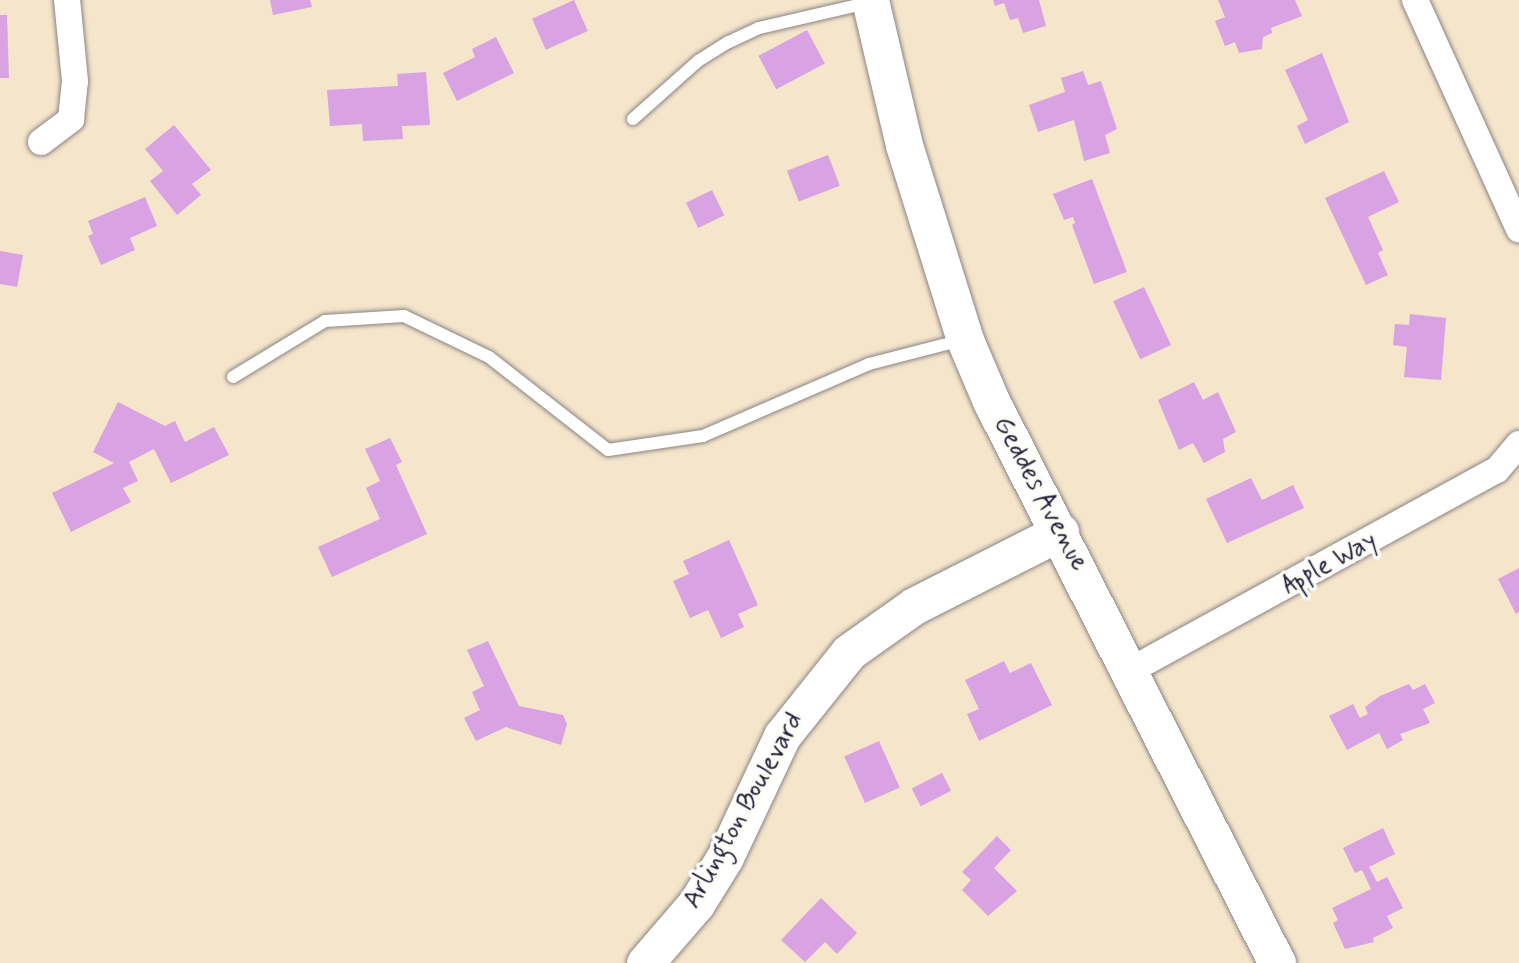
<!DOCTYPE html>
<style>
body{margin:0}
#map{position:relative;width:1519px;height:963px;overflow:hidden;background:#f4e5cb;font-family:Mynerve,sans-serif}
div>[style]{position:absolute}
.building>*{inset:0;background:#d8a2e3;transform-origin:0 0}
.roads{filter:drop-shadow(0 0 2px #8b8483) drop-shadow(0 0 2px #8b8483)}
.lane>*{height:12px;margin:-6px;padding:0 6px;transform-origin:6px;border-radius:6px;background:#fff}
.street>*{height:26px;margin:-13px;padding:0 13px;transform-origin:13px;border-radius:13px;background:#fff}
.secondary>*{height:37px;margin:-18.5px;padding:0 18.5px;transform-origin:18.5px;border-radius:18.5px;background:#fff}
span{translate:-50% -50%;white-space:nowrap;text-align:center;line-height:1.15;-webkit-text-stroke:7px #fdfcf7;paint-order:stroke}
.street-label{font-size:26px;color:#22223b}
</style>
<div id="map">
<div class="building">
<div style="clip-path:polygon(270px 0,310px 0,312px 7px,273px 15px)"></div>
<div style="left:574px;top:0;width:34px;height:46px;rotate:66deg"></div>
<div style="clip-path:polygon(993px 0,1039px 0,1046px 26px,1023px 33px,1018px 18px,1010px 20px,1004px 3px,995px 6px)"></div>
<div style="clip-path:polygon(1218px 0,1295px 0,1302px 16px,1271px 28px,1272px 33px,1263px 37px,1262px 49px,1239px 53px,1235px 42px,1225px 46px,1215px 21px,1225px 17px)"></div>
<div style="clip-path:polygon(0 15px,7px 15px,9px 78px,0 78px)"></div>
<div style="left:807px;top:30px;width:38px;height:55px;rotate:62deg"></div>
<div style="clip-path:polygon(496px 37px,514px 73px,457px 101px,443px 73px,475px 57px,472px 49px)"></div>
<div style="clip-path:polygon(1322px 53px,1349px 122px,1305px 144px,1297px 126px,1308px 120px,1285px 70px)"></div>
<div style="clip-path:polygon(1083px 71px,1088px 85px,1101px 81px,1117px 129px,1105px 135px,1110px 153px,1084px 161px,1074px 120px,1038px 132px,1029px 105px,1065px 92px,1061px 78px)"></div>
<div style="clip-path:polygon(426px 72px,430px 125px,402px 126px,403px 139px,363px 141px,362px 124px,330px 126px,327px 90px,398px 86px,397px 74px)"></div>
<div style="clip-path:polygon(174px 125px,211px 170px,192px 184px,201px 195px,177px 215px,150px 181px,163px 171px,145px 149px)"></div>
<div style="left:828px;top:155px;width:33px;height:44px;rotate:69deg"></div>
<div style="clip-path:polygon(1384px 171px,1399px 202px,1368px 217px,1383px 250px,1378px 253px,1388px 275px,1366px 285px,1325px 198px)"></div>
<div style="clip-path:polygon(1092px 179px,1127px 272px,1094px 284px,1072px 225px,1075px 223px,1073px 217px,1064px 220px,1053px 194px)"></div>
<div style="left:712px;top:190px;width:28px;height:29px;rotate:64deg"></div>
<div style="clip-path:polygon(145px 197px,157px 226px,130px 238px,135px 250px,101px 265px,88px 236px,93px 234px,88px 221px)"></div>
<div style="clip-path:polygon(0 251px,23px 255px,17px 287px,0 284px)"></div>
<div style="left:1144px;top:287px;width:64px;height:34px;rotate:65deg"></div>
<div style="clip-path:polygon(1410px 314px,1446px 318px,1441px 380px,1404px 377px,1407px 347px,1393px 345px,1395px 324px,1409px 325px)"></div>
<div style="clip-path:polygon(1194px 382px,1203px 400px,1218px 392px,1236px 432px,1223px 439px,1225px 452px,1204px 463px,1193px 443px,1179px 450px,1158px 400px)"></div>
<div style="clip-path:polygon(118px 402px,165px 426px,175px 421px,185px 442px,214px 427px,229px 455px,171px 483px,154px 449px,129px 462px,138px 481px,123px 488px,131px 502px,71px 532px,52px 493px,114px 463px,93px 452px)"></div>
<div style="clip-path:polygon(390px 438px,402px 462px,396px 465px,427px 534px,332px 577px,318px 547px,380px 519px,366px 488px,380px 481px,365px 449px)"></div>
<div style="clip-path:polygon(1251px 478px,1262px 500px,1293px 485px,1304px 508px,1227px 543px,1206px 499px)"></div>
<div style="clip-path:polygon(729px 540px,758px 605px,738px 614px,744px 627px,721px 638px,708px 610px,690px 618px,673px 581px,689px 574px,683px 561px)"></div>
<div style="clip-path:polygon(1519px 568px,1519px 612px,1516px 614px,1498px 579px)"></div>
<div style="clip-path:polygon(488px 641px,519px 706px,563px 715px,567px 724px,561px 745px,506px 727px,476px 741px,464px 718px,480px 710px,472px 692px,484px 686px,467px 650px)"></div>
<div style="clip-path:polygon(1004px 661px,1010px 673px,1031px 663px,1052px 705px,979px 741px,967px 714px,979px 709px,965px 680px)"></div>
<div style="clip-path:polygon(1409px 684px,1413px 690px,1425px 684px,1435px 703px,1423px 709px,1430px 723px,1400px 734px,1403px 740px,1387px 749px,1379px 733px,1347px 750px,1329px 716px,1353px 704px,1360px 718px,1368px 714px,1365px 707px,1380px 696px)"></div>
<div style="left:879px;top:741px;width:51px;height:38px;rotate:66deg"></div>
<div style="left:942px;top:773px;width:20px;height:34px;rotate:63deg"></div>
<div style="clip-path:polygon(1383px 828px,1395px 854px,1369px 867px,1377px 882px,1387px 877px,1403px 908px,1387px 916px,1393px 928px,1373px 938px,1374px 942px,1345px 949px,1333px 923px,1338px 920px,1332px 908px,1371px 889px,1362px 870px,1355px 873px,1343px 848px)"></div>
<div style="clip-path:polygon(997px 836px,1011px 850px,994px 868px,1017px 891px,988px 916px,962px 890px,971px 880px,962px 872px)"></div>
<div style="clip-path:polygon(821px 898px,857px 933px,837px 954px,825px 942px,805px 962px,781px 940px)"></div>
</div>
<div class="roads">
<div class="lane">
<div style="left:633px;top:119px;width:87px;rotate:-41.7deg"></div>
<div style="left:698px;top:61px;width:36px;rotate:-32deg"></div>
<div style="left:729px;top:42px;width:33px;rotate:-25deg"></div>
<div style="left:759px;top:28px;width:111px;rotate:-13deg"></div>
<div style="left:233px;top:377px;width:108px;rotate:-31.3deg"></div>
<div style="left:325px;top:321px;width:79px;rotate:-3.6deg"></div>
<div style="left:404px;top:316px;width:94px;rotate:25.8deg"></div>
<div style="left:489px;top:357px;width:151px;rotate:38deg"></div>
<div style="left:608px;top:450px;width:96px;rotate:-8.4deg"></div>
<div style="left:703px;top:436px;width:181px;rotate:-23.4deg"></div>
<div style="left:869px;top:364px;width:96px;rotate:-14.5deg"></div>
</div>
<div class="street">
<div style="left:1415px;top:0;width:252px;rotate:65.6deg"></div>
<div style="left:41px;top:142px;width:38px;rotate:-37deg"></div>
<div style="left:71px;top:119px;width:38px;rotate:-84deg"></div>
<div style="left:75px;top:81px;width:81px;rotate:-95.6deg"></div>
<div style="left:1131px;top:670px;width:417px;rotate:-28.7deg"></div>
<div style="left:1497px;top:470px;width:34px;rotate:-50deg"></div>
</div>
<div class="secondary">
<div style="left:870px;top:0;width:149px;rotate:76.8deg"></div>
<div style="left:904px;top:145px;width:204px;rotate:72.6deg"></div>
<div style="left:965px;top:340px;width:66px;rotate:66.9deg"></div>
<div style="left:991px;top:401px;width:631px;rotate:63.03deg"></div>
<div style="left:645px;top:963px;width:78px;rotate:-49.2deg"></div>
<div style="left:696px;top:904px;width:55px;rotate:-58.3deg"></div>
<div style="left:725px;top:857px;width:134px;rotate:-64.8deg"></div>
<div style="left:782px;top:736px;width:107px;rotate:-51.4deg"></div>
<div style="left:849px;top:652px;width:80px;rotate:-35.3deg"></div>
<div style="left:914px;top:606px;width:164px;rotate:-26.9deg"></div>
</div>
</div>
<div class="street-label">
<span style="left:1040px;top:494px;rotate:62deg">Geddes Avenue</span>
<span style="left:1330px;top:564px;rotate:-28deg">Apple Way</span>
<span style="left:744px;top:811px;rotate:-61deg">Arlington Boulevard</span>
</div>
</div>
